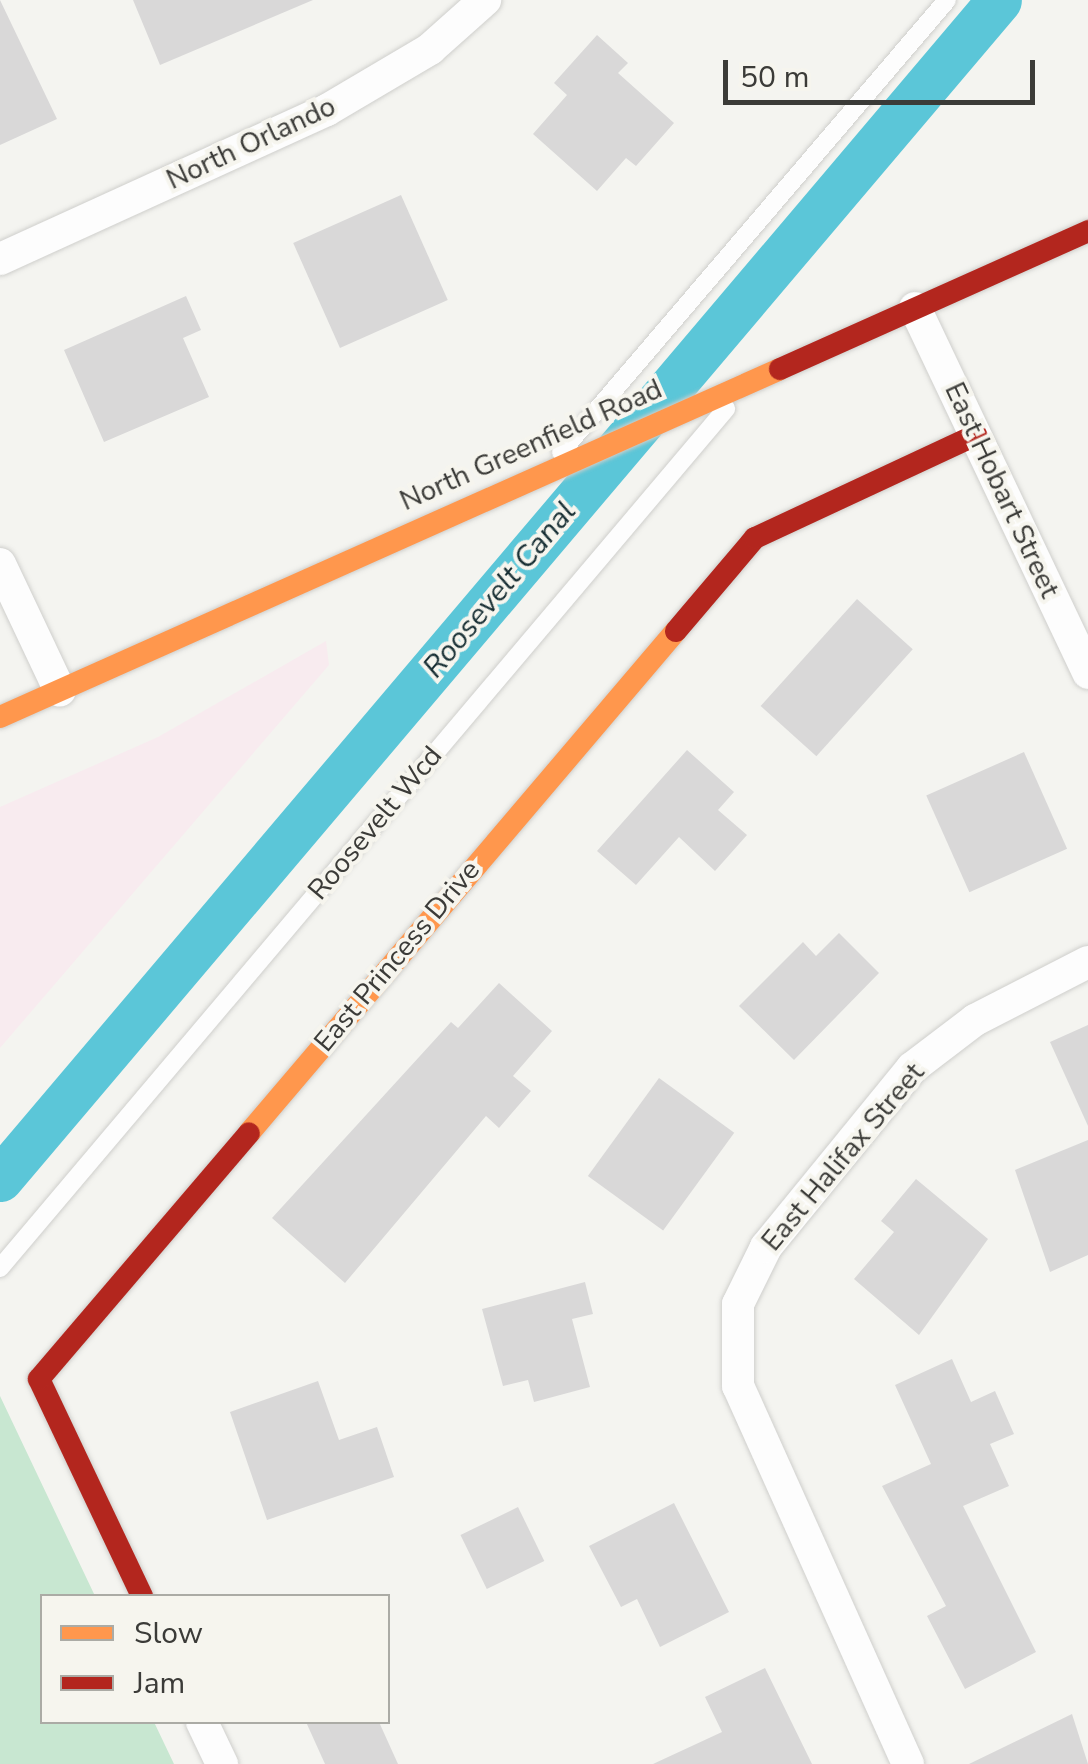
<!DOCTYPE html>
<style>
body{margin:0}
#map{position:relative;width:1088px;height:1764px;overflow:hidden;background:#f4f4f0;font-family:"Nunito Sans",sans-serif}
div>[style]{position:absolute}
.commercial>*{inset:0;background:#f8ebef}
.green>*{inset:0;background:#c8e7d1}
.canal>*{height:45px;margin:-22.5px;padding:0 22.5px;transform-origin:22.5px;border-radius:22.5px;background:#5bc6d8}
.building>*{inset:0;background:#d9d8d8;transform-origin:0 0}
.roads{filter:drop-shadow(0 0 2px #cfcfcc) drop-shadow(0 0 2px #cfcfcc)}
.lane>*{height:18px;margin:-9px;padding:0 9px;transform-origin:9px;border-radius:9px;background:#fdfdfd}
.street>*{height:32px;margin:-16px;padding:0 16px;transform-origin:16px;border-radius:16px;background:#fdfdfd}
.slow>*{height:22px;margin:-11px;padding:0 11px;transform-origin:11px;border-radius:11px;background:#ff974d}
.jam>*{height:22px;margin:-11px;padding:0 11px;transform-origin:11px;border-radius:11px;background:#b3261e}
span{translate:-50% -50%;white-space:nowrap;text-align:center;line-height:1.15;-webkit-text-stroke:8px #f6f5ee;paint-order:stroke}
.street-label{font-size:28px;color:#3b3b38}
.water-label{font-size:30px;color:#182f34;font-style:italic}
.legend{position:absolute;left:40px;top:1594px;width:350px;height:130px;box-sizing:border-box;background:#f6f5ee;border:2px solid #ababa5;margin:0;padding:12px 18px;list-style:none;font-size:30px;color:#3b3b38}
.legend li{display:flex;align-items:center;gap:20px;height:50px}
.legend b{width:50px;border:2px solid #ababa5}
.scale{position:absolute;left:723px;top:60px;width:312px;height:45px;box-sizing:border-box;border:5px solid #3b3b38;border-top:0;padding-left:12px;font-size:30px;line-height:35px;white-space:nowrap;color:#3b3b38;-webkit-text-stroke:8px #f6f5ee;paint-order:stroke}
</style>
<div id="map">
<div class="commercial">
<div style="clip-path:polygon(326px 641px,329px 665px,0 1048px,0 807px,158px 737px)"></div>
</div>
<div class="green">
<div style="clip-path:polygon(0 1396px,95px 1596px,42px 1596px,42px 1722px,154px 1722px,174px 1764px,0 1764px)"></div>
</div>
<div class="canal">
<div style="left:0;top:1179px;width:1545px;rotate:-49.72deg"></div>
</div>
<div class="building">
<div style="clip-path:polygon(0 0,57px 119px,0 145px)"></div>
<div style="clip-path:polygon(133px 0,313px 0,160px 65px)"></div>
<div style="clip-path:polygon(597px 35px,628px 63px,618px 73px,674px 123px,636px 166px,626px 158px,597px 191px,533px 134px,567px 95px,554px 83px)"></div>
<div style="left:401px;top:195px;width:115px;height:118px;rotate:66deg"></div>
<div style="clip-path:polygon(186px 296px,201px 330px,183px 338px,209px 397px,104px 442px,64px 350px)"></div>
<div style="left:857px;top:599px;width:75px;height:144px;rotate:42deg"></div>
<div style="clip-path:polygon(687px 750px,734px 792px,718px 810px,747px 835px,715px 871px,679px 837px,636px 885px,597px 851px)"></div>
<div style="left:1024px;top:752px;width:106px;height:107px;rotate:66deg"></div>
<div style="clip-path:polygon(839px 933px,879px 973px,794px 1060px,739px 1006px,803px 942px,816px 956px)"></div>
<div style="clip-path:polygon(499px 983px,552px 1031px,513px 1076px,531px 1091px,499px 1128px,486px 1116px,345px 1283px,272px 1218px,451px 1022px,458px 1028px)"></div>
<div style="clip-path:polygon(1088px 1025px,1088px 1126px,1050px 1042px)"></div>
<div style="left:659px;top:1078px;width:93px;height:121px;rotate:36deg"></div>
<div style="clip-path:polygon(1088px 1140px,1088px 1255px,1050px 1272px,1015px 1170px)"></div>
<div style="clip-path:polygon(916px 1179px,988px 1239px,919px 1335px,854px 1279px,894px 1232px,881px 1221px)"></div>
<div style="clip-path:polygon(585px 1282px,593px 1314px,572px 1319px,590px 1387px,534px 1402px,528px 1380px,503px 1386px,482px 1309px)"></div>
<div style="clip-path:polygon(952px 1359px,971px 1402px,995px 1391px,1014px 1434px,990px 1444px,1009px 1486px,963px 1506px,1036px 1652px,965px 1689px,927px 1616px,946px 1606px,882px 1486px,931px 1464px,895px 1385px)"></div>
<div style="clip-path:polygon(318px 1381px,339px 1440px,377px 1427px,394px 1477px,267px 1520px,230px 1412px)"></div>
<div style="clip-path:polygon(674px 1503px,729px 1612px,660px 1647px,637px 1599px,621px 1607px,589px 1546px)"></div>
<div style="left:518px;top:1507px;width:60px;height:64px;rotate:64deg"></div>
<div style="clip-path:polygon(765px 1668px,812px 1764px,653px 1764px,722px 1732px,705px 1697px)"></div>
<div style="clip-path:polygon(1072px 1714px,1088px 1764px,969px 1764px)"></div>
<div style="clip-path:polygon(306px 1722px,379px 1722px,398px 1764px,325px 1764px)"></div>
</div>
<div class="roads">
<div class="lane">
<div style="left:561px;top:452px;width:594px;rotate:-49.5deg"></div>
<div style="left:0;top:1268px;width:1125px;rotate:-49.8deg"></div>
</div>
<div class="street">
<div style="left:0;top:259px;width:359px;rotate:-24.5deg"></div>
<div style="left:327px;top:110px;width:120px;rotate:-30.6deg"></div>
<div style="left:430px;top:49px;width:74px;rotate:-41.7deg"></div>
<div style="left:915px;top:308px;width:404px;rotate:64.6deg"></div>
<div style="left:0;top:564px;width:140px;rotate:64.7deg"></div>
<div style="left:202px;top:1722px;width:47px;rotate:64.5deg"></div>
<div style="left:908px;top:1764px;width:414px;rotate:-114.2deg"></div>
<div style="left:738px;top:1386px;width:82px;rotate:-90deg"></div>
<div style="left:738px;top:1304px;width:64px;rotate:-63.8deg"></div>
<div style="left:766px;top:1247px;width:231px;rotate:-50.8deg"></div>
<div style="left:912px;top:1068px;width:79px;rotate:-37.3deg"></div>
<div style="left:975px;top:1020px;width:127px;rotate:-27.2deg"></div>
</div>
<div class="slow">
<div style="left:0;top:717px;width:854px;rotate:-24.04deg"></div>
<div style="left:249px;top:1133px;width:659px;rotate:-49.62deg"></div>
</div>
<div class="jam">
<div style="left:780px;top:369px;width:338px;rotate:-24.1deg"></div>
<div style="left:676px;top:631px;width:122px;rotate:-49.7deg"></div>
<div style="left:755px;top:538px;width:244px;rotate:-25deg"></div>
<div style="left:142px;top:1596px;width:240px;rotate:-115.4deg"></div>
<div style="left:39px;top:1379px;width:323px;rotate:-49.5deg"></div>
</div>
</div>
<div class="street-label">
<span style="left:251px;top:143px;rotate:-25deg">North Orlando</span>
<span style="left:531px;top:445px;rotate:-24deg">North Greenfield Road</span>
<span style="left:1002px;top:490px;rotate:65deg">East Hobart Street</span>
<span style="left:375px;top:823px;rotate:-50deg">Roosevelt Wcd</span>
<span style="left:397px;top:956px;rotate:-50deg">East Princess Drive</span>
<span style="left:843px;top:1157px;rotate:-50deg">East Halifax Street</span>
</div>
<div class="water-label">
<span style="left:500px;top:590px;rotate:-50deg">Roosevelt Canal</span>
</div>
<ul class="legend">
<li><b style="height:12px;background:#ff974d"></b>Slow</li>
<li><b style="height:12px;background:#b3261e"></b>Jam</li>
</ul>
<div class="scale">50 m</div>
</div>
